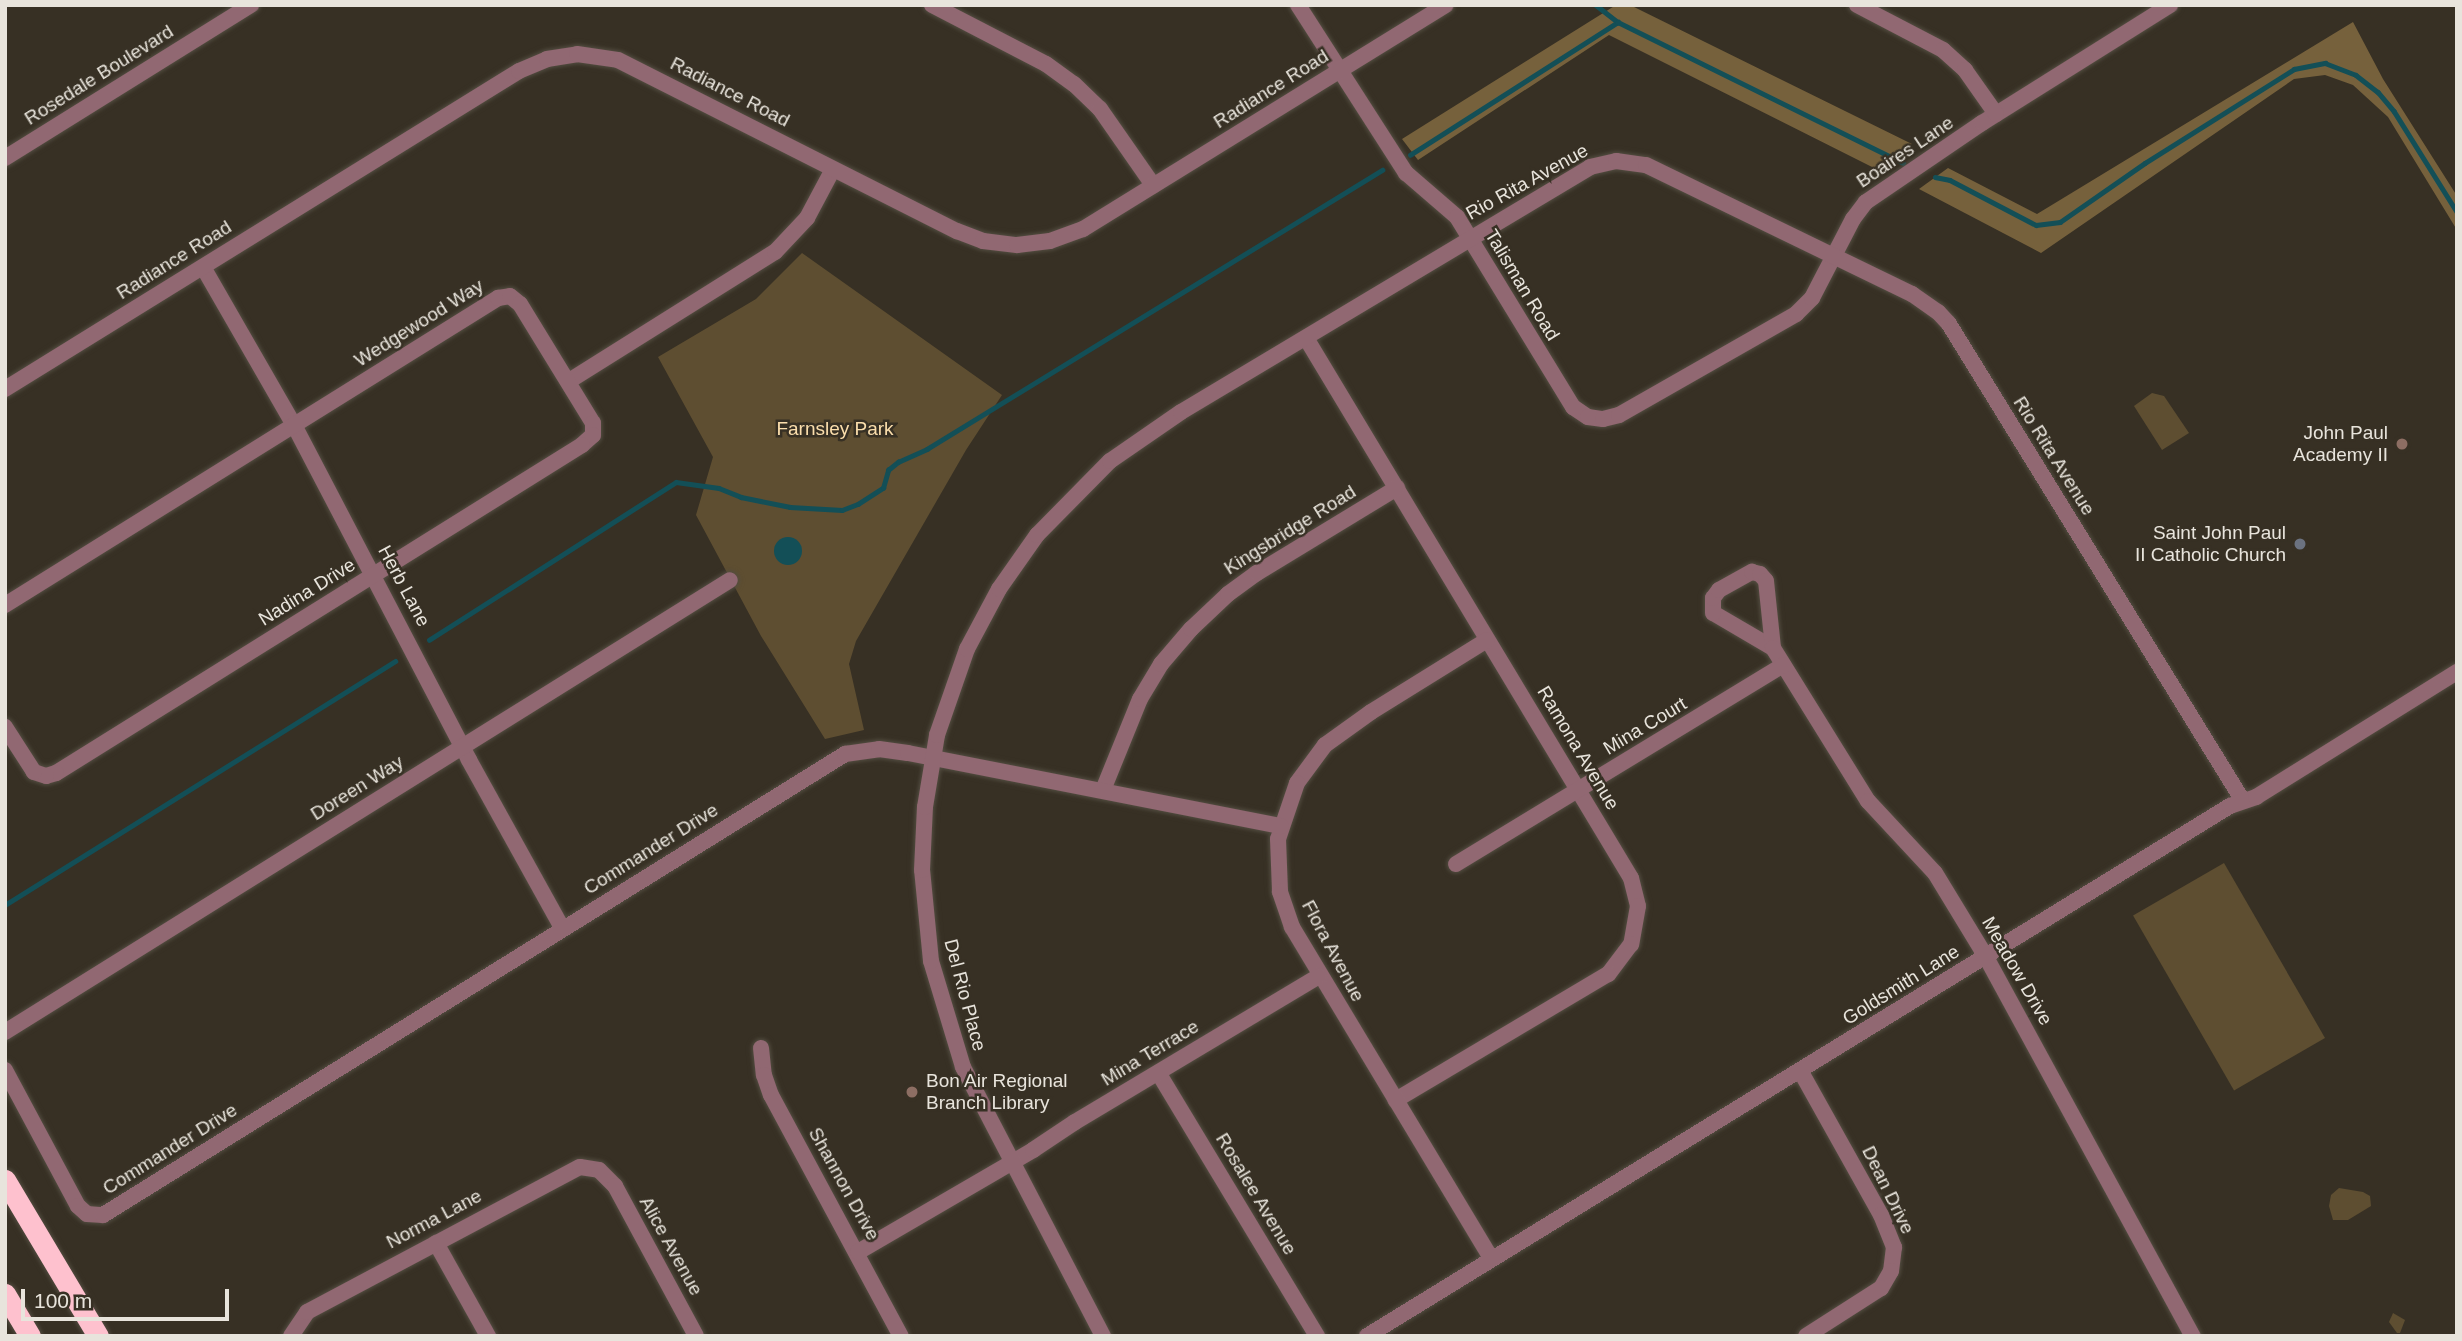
<!DOCTYPE html>
<style>
body{margin:0}
#map{position:relative;width:2462px;height:1341px;overflow:hidden;background:#373024;font-family:Helvetica,sans-serif}
div>[style]{position:absolute}
.green>*{inset:0;background:#5e4e31;transform-origin:0 0}
.forest>*{inset:0;background:#76613c}
.water>*{inset:0;background:#134f57}
.round{border-radius:50%}
.stream>*{height:4.5px;margin:-2.25px;padding:0 2.25px;transform-origin:2.25px;border-radius:2.25px;background:#134f57}
.roads{filter:drop-shadow(0 0 2px #534d41) drop-shadow(0 0 2px #534d41)}
.minor>*{height:16px;margin:-8px;padding:0 8px;transform-origin:8px;border-radius:8px;background:#916872}
.highway>*{height:21px;margin:-10.5px;padding:0 10.5px;transform-origin:10.5px;border-radius:10.5px;background:#fec1ce}
.dots>*{width:19px;height:19px;translate:-50% -50%;box-sizing:border-box;border:4px solid #373024;border-radius:50%}
span{translate:-50% -50%;white-space:nowrap;text-align:center;line-height:1.15;-webkit-text-stroke:5px #373024;paint-order:stroke}
.street-label{font-size:19px;color:#e8e4dc}
.park-label{font-size:19px;color:#fbdeac}
.poi-label{font-size:19px;color:#e8e4dc}
.right{translate:-100% -50%;text-align:right}
.left{translate:0 -50%;text-align:left}
.frame{position:absolute;inset:0;border:7px solid #e8e4dc;pointer-events:none}
.scale{position:absolute;left:21px;top:1289px;width:208px;height:32px;box-sizing:border-box;border:4px solid #e8e4dc;border-top:0;padding-left:9px;font-size:21px;line-height:24px;white-space:nowrap;color:#e8e4dc;-webkit-text-stroke:5px #373024;paint-order:stroke}
</style>
<div id="map">
<div class="green">
<div style="clip-path:polygon(802px 253px,1002px 395px,966px 450px,856px 641px,849px 664px,864px 730px,825px 739px,761px 636px,696px 515px,713px 457px,658px 357px,756px 299px)"></div>
<div style="clip-path:polygon(2152px 393px,2164px 396px,2189px 433px,2162px 450px,2134px 406px)"></div>
<div style="left:2224px;top:863px;width:202px;height:105px;rotate:60deg"></div>
<div style="clip-path:polygon(2339px 1188px,2363px 1192px,2370px 1196px,2371px 1206px,2348px 1220px,2333px 1220px,2329px 1206px,2331px 1195px)"></div>
<div style="clip-path:polygon(2393px 1313px,2405px 1320px,2400px 1333px,2397px 1333px,2389px 1322px)"></div>
</div>
<div class="forest">
<div style="clip-path:polygon(1616px 5px,1630px 5px,1912px 144px,1880px 171px,1609px 35px,1418px 160px,1402px 139px)"></div>
<div style="clip-path:polygon(2353px 22px,2383px 79px,2457px 196px,2457px 230px,2388px 117px,2353px 85px,2325px 75px,2294px 79px,2041px 253px,1919px 189px,1948px 168px,2037px 214px)"></div>
</div>
<div class="water">
<div class="round" style="left:774px;top:537px;width:28px;height:28px"></div>
</div>
<div class="stream">
<div style="left:1596px;top:5px;width:28px;rotate:38deg"></div>
<div style="left:1410px;top:155px;width:247px;rotate:-32.6deg"></div>
<div style="left:1618px;top:22px;width:318px;rotate:26.3deg"></div>
<div style="left:1935px;top:177px;width:15px;rotate:11deg"></div>
<div style="left:1950px;top:180px;width:97px;rotate:27.6deg"></div>
<div style="left:2036px;top:225px;width:24px;rotate:-7deg"></div>
<div style="left:2060px;top:222px;width:103px;rotate:-34.8deg"></div>
<div style="left:2145px;top:163px;width:176px;rotate:-32.2deg"></div>
<div style="left:2294px;top:69px;width:32px;rotate:-11deg"></div>
<div style="left:2325px;top:63px;width:33px;rotate:21deg"></div>
<div style="left:2356px;top:75px;width:28px;rotate:38deg"></div>
<div style="left:2378px;top:92px;width:25px;rotate:50deg"></div>
<div style="left:2394px;top:111px;width:119px;rotate:58deg"></div>
<div style="left:429px;top:640px;width:293px;rotate:-32.6deg"></div>
<div style="left:676px;top:482px;width:43px;rotate:7.9deg"></div>
<div style="left:719px;top:488px;width:24px;rotate:22deg"></div>
<div style="left:741px;top:497px;width:50px;rotate:11.5deg"></div>
<div style="left:790px;top:507px;width:52px;rotate:3.3deg"></div>
<div style="left:842px;top:510px;width:17px;rotate:-21deg"></div>
<div style="left:858px;top:504px;width:30px;rotate:-33deg"></div>
<div style="left:883px;top:488px;width:19px;rotate:-74deg"></div>
<div style="left:888px;top:470px;width:13px;rotate:-39deg"></div>
<div style="left:898px;top:462px;width:32px;rotate:-24deg"></div>
<div style="left:927px;top:449px;width:534px;rotate:-31.52deg"></div>
<div style="left:5px;top:905px;width:460px;rotate:-32deg"></div>
</div>
<div class="roads">
<div class="minor">
<div style="left:932px;top:5px;width:128px;rotate:27.4deg"></div>
<div style="left:1046px;top:64px;width:34px;rotate:36deg"></div>
<div style="left:1074px;top:84px;width:36px;rotate:44deg"></div>
<div style="left:1100px;top:109px;width:93px;rotate:55.1deg"></div>
<div style="left:1298px;top:5px;width:200px;rotate:57.3deg"></div>
<div style="left:1406px;top:173px;width:67px;rotate:40.8deg"></div>
<div style="left:1457px;top:217px;width:223px;rotate:58.6deg"></div>
<div style="left:1573px;top:407px;width:18px;rotate:34deg"></div>
<div style="left:1588px;top:417px;width:15px;rotate:8deg"></div>
<div style="left:1603px;top:419px;width:16px;rotate:-14deg"></div>
<div style="left:1619px;top:415px;width:204px;rotate:-29.7deg"></div>
<div style="left:1796px;top:314px;width:23px;rotate:-45deg"></div>
<div style="left:1812px;top:298px;width:89px;rotate:-62.6deg"></div>
<div style="left:1853px;top:219px;width:21px;rotate:-53deg"></div>
<div style="left:1866px;top:202px;width:140px;rotate:-34.3deg"></div>
<div style="left:1982px;top:123px;width:222px;rotate:-32.1deg"></div>
<div style="left:1857px;top:5px;width:97px;rotate:27.6deg"></div>
<div style="left:1943px;top:50px;width:30px;rotate:42deg"></div>
<div style="left:1965px;top:70px;width:54px;rotate:54.8deg"></div>
<div style="left:5px;top:158px;width:290px;rotate:-31.9deg"></div>
<div style="left:203px;top:267px;width:182px;rotate:60.1deg"></div>
<div style="left:294px;top:425px;width:378px;rotate:62.4deg"></div>
<div style="left:469px;top:760px;width:192px;rotate:61deg"></div>
<div style="left:1306px;top:338px;width:630px;rotate:58.96deg"></div>
<div style="left:1631px;top:878px;width:29px;rotate:76deg"></div>
<div style="left:1638px;top:906px;width:39px;rotate:100deg"></div>
<div style="left:1631px;top:944px;width:38px;rotate:127deg"></div>
<div style="left:1608px;top:974px;width:247px;rotate:149.3deg"></div>
<div style="left:569px;top:381px;width:243px;rotate:-32.1deg"></div>
<div style="left:775px;top:252px;width:47px;rotate:-46.7deg"></div>
<div style="left:807px;top:218px;width:55px;rotate:-62deg"></div>
<div style="left:5px;top:389px;width:604px;rotate:-31.74deg"></div>
<div style="left:519px;top:71px;width:30px;rotate:-23deg"></div>
<div style="left:547px;top:59px;width:30px;rotate:-9deg"></div>
<div style="left:577px;top:54px;width:41px;rotate:8.3deg"></div>
<div style="left:618px;top:60px;width:380px;rotate:26.8deg"></div>
<div style="left:957px;top:231px;width:28px;rotate:21deg"></div>
<div style="left:983px;top:241px;width:34px;rotate:7deg"></div>
<div style="left:1017px;top:245px;width:33px;rotate:-7deg"></div>
<div style="left:1050px;top:241px;width:35px;rotate:-20deg"></div>
<div style="left:1083px;top:229px;width:426px;rotate:-31.7deg"></div>
<div style="left:5px;top:605px;width:581px;rotate:-31.91deg"></div>
<div style="left:498px;top:298px;width:12px;rotate:-9deg"></div>
<div style="left:510px;top:296px;width:13px;rotate:39deg"></div>
<div style="left:520px;top:304px;width:140px;rotate:58.5deg"></div>
<div style="left:593px;top:423px;width:12px;rotate:90deg"></div>
<div style="left:593px;top:435px;width:15px;rotate:138deg"></div>
<div style="left:582px;top:445px;width:620px;rotate:148.05deg"></div>
<div style="left:56px;top:773px;width:10px;rotate:163deg"></div>
<div style="left:46px;top:776px;width:13px;rotate:-162deg"></div>
<div style="left:34px;top:772px;width:54px;rotate:-122.8deg"></div>
<div style="left:1487px;top:640px;width:137px;rotate:148.2deg"></div>
<div style="left:1371px;top:712px;width:57px;rotate:144.3deg"></div>
<div style="left:1325px;top:745px;width:47px;rotate:126.4deg"></div>
<div style="left:1297px;top:783px;width:59px;rotate:108.7deg"></div>
<div style="left:1278px;top:839px;width:53px;rotate:87.8deg"></div>
<div style="left:1280px;top:892px;width:37px;rotate:71deg"></div>
<div style="left:1292px;top:927px;width:386px;rotate:59deg"></div>
<div style="left:1773px;top:648px;width:69px;rotate:-149.7deg"></div>
<div style="left:1713px;top:613px;width:15px;rotate:-90deg"></div>
<div style="left:1713px;top:598px;width:10px;rotate:-53deg"></div>
<div style="left:1719px;top:590px;width:38px;rotate:-29deg"></div>
<div style="left:1752px;top:572px;width:8px;rotate:14deg"></div>
<div style="left:1760px;top:574px;width:9px;rotate:49deg"></div>
<div style="left:1766px;top:581px;width:67px;rotate:84deg"></div>
<div style="left:1773px;top:648px;width:180px;rotate:58.2deg"></div>
<div style="left:1868px;top:801px;width:98px;rotate:47.1deg"></div>
<div style="left:1935px;top:873px;width:98px;rotate:58.7deg"></div>
<div style="left:1986px;top:957px;width:432px;rotate:61.4deg"></div>
<div style="left:1103px;top:790px;width:98px;rotate:-67.9deg"></div>
<div style="left:1140px;top:699px;width:41px;rotate:-59deg"></div>
<div style="left:1161px;top:664px;width:46px;rotate:-49.4deg"></div>
<div style="left:1191px;top:629px;width:51px;rotate:-43.4deg"></div>
<div style="left:1228px;top:594px;width:36px;rotate:-36deg"></div>
<div style="left:1257px;top:573px;width:164px;rotate:-31.3deg"></div>
<div style="left:1456px;top:864px;width:383px;rotate:-31.3deg"></div>
<div style="left:5px;top:1032px;width:854px;rotate:-31.94deg"></div>
<div style="left:761px;top:1048px;width:27px;rotate:84deg"></div>
<div style="left:764px;top:1075px;width:21px;rotate:71deg"></div>
<div style="left:771px;top:1095px;width:274px;rotate:61.7deg"></div>
<div style="left:5px;top:1070px;width:154px;rotate:61.8deg"></div>
<div style="left:78px;top:1206px;width:12px;rotate:42deg"></div>
<div style="left:87px;top:1214px;width:16px;rotate:4deg"></div>
<div style="left:103px;top:1215px;width:874px;rotate:-31.85deg"></div>
<div style="left:845px;top:754px;width:34px;rotate:-8deg"></div>
<div style="left:879px;top:749px;width:29px;rotate:8deg"></div>
<div style="left:908px;top:753px;width:380px;rotate:11.1deg"></div>
<div style="left:1801px;top:1072px;width:164px;rotate:60.8deg"></div>
<div style="left:1881px;top:1215px;width:35px;rotate:68deg"></div>
<div style="left:1894px;top:1247px;width:24px;rotate:97deg"></div>
<div style="left:1891px;top:1271px;width:20px;rotate:120deg"></div>
<div style="left:1881px;top:1288px;width:89px;rotate:147.4deg"></div>
<div style="left:1159px;top:1074px;width:306px;rotate:58.9deg"></div>
<div style="left:436px;top:1243px;width:107px;rotate:60.8deg"></div>
<div style="left:858px;top:1252px;width:203px;rotate:-30.2deg"></div>
<div style="left:1033px;top:1150px;width:50px;rotate:-33.7deg"></div>
<div style="left:1075px;top:1122px;width:284px;rotate:-30.9deg"></div>
<div style="left:291px;top:1336px;width:29px;rotate:-56deg"></div>
<div style="left:307px;top:1312px;width:309px;rotate:-28deg"></div>
<div style="left:580px;top:1167px;width:19px;rotate:9deg"></div>
<div style="left:599px;top:1170px;width:23px;rotate:45deg"></div>
<div style="left:615px;top:1186px;width:170px;rotate:61.6deg"></div>
<div style="left:1103px;top:1336px;width:303px;rotate:-117.5deg"></div>
<div style="left:963px;top:1067px;width:111px;rotate:-106.8deg"></div>
<div style="left:931px;top:961px;width:91px;rotate:-95.6deg"></div>
<div style="left:922px;top:870px;width:63px;rotate:-87.3deg"></div>
<div style="left:925px;top:807px;width:73px;rotate:-80.5deg"></div>
<div style="left:937px;top:735px;width:91px;rotate:-70.8deg"></div>
<div style="left:967px;top:649px;width:68px;rotate:-61.9deg"></div>
<div style="left:999px;top:589px;width:66px;rotate:-54.9deg"></div>
<div style="left:1037px;top:535px;width:104px;rotate:-45.4deg"></div>
<div style="left:1110px;top:461px;width:86px;rotate:-34.6deg"></div>
<div style="left:1181px;top:412px;width:477px;rotate:-30.9deg"></div>
<div style="left:1590px;top:167px;width:27px;rotate:-13deg"></div>
<div style="left:1616px;top:161px;width:30px;rotate:8deg"></div>
<div style="left:1646px;top:165px;width:296px;rotate:25.9deg"></div>
<div style="left:1912px;top:294px;width:32px;rotate:35deg"></div>
<div style="left:1938px;top:312px;width:16px;rotate:47deg"></div>
<div style="left:1949px;top:324px;width:560px;rotate:58.35deg"></div>
<div style="left:1367px;top:1336px;width:1013px;rotate:-31.56deg"></div>
<div style="left:2230px;top:806px;width:28px;rotate:-19deg"></div>
<div style="left:2256px;top:797px;width:237px;rotate:-31.9deg"></div>
</div>
<div class="highway">
<div style="left:5px;top:1180px;width:182px;rotate:59.2deg"></div>
<div style="left:5px;top:1294px;width:49px;rotate:59.2deg"></div>
</div>
</div>
<div class="dots">
<div style="left:2402px;top:444px;background:#8d6e63"></div>
<div style="left:2300px;top:544px;background:#6b7280"></div>
<div style="left:912px;top:1092px;background:#8d6e63"></div>
</div>
<div class="street-label">
<span style="left:99px;top:75px;rotate:-32deg">Rosedale Boulevard</span>
<span style="left:1271px;top:89px;rotate:-32deg">Radiance Road</span>
<span style="left:730px;top:92px;rotate:27deg">Radiance Road</span>
<span style="left:1905px;top:152px;rotate:-34deg">Boaires Lane</span>
<span style="left:1527px;top:182px;rotate:-29deg">Rio Rita Avenue</span>
<span style="left:174px;top:260px;rotate:-32deg">Radiance Road</span>
<span style="left:1522px;top:285px;rotate:59deg">Talisman Road</span>
<span style="left:419px;top:323px;rotate:-32deg">Wedgewood Way</span>
<span style="left:2054px;top:456px;rotate:58deg">Rio Rita Avenue</span>
<span style="left:1290px;top:530px;rotate:-32deg">Kingsbridge Road</span>
<span style="left:404px;top:586px;rotate:62deg">Herb Lane</span>
<span style="left:307px;top:592px;rotate:-32deg">Nadina Drive</span>
<span style="left:1645px;top:726px;rotate:-31deg">Mina Court</span>
<span style="left:1578px;top:748px;rotate:59deg">Ramona Avenue</span>
<span style="left:357px;top:788px;rotate:-32deg">Doreen Way</span>
<span style="left:651px;top:849px;rotate:-32deg">Commander Drive</span>
<span style="left:1333px;top:951px;rotate:62deg">Flora Avenue</span>
<span style="left:2017px;top:971px;rotate:60deg">Meadow Drive</span>
<span style="left:1901px;top:985px;rotate:-32deg">Goldsmith Lane</span>
<span style="left:965px;top:995px;rotate:75deg">Del Rio Place</span>
<span style="left:1150px;top:1053px;rotate:-31deg">Mina Terrace</span>
<span style="left:170px;top:1149px;rotate:-32deg">Commander Drive</span>
<span style="left:844px;top:1184px;rotate:61deg">Shannon Drive</span>
<span style="left:1888px;top:1190px;rotate:64deg">Dean Drive</span>
<span style="left:1256px;top:1194px;rotate:59deg">Rosalee Avenue</span>
<span style="left:434px;top:1219px;rotate:-28deg">Norma Lane</span>
<span style="left:671px;top:1246px;rotate:61deg">Alice Avenue</span>
</div>
<div class="park-label">
<span style="left:835px;top:429px">Farnsley Park</span>
</div>
<div class="poi-label">
<span class="right" style="left:2388px;top:444px">John Paul<br>Academy II</span>
<span class="right" style="left:2286px;top:544px">Saint John Paul<br>II Catholic Church</span>
<span class="left" style="left:926px;top:1092px">Bon Air Regional<br>Branch Library</span>
</div>
<div class="frame"></div>
<div class="scale">100 m</div>
</div>
